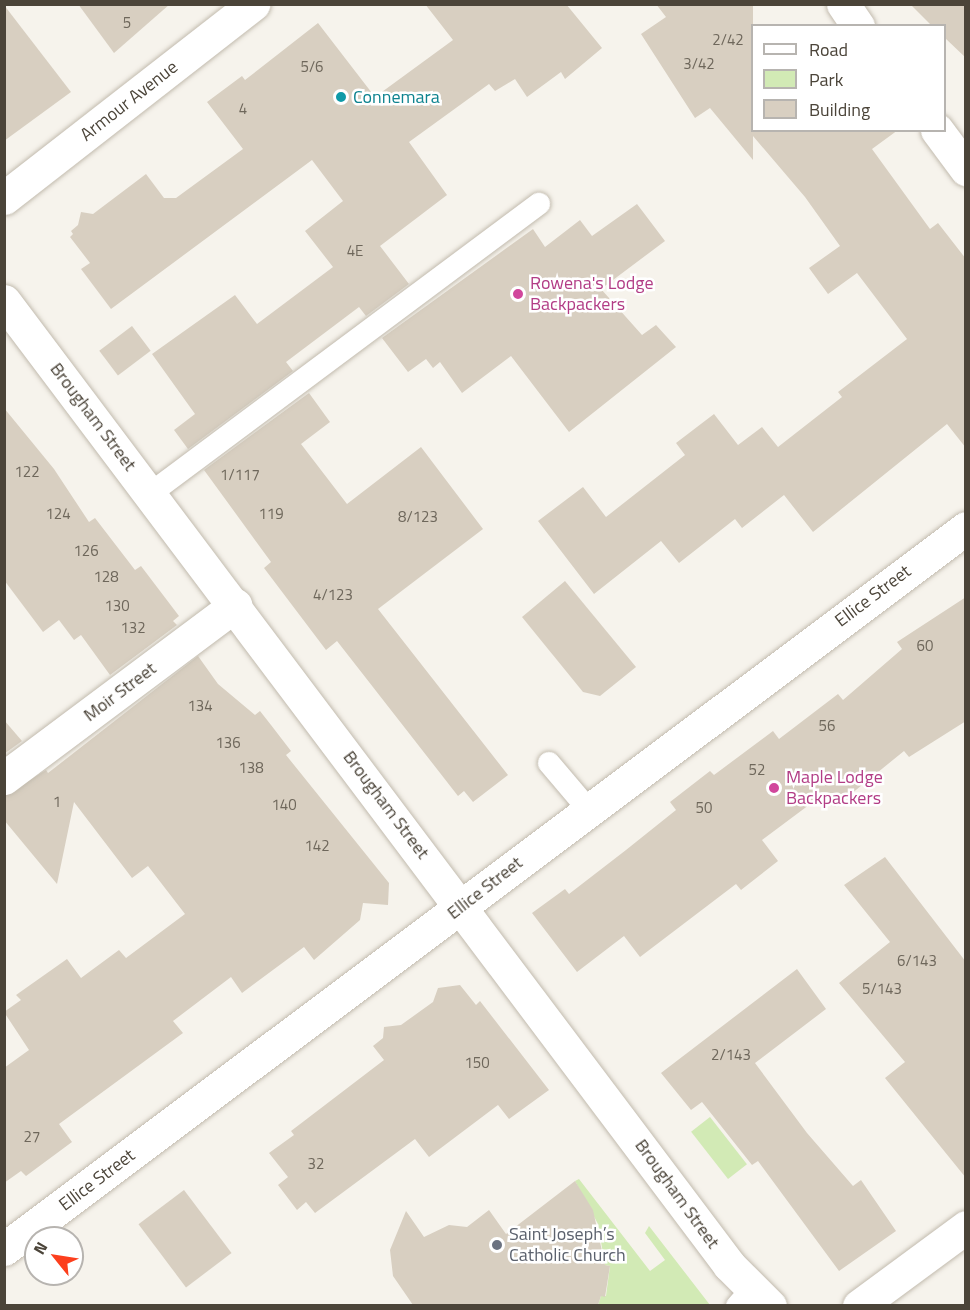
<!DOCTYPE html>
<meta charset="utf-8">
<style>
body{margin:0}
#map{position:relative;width:970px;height:1310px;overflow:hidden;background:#f6f3ec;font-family:"Titillium Web",sans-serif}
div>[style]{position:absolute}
.green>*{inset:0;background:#d2eab5;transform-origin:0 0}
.building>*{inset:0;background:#d8cfc1;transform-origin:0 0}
.roads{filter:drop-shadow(0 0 2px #c2bbae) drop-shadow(0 0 2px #c2bbae)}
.service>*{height:22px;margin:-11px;padding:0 11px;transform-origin:11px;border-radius:11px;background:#fff}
.minor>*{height:33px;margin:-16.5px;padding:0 16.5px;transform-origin:16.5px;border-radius:16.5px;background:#fff}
.dots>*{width:16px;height:16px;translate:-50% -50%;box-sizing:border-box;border:3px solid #fff;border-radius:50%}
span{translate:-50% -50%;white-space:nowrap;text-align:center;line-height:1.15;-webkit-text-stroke:5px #fff;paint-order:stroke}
.number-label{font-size:15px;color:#6e675b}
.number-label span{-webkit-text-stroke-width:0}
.culture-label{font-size:18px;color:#0d838f}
.left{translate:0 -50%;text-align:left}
.street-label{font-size:18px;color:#4b4439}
.hotel-label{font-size:18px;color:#b23c85}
.worship-label{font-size:18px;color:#5b616d}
.frame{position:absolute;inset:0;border:6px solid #4b4439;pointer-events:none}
.legend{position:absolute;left:751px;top:24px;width:195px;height:108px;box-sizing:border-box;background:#fff;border:2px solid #b7b4b0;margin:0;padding:8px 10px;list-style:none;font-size:18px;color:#4b4439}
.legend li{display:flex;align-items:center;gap:12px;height:30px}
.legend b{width:30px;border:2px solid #b7b4b0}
.north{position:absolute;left:24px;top:1226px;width:60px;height:60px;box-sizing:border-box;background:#fff;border:2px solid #b7b4b0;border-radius:50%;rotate:300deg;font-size:16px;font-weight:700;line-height:24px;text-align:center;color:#4b4439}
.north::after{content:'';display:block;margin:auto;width:21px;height:27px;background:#fc3f1d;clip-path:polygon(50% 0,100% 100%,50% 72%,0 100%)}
</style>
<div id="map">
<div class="green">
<div style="left:710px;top:1117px;width:60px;height:24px;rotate:52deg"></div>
<div style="clip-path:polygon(579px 1179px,650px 1271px,665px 1260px,645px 1233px,649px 1226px,710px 1305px,598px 1305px,601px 1296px,606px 1296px,610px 1266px,605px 1265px,598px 1224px,575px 1181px)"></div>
</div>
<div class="building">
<div style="clip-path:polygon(78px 4px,170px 4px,114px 53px)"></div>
<div style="clip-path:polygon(425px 4px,566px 4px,602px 48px,565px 79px,561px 72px,527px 97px,515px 79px,495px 91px,489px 84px,409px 142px,447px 195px,380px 246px,409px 284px,366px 316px,359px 307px,286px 362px,293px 371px,188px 449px,174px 430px,195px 414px,152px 354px,235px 295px,257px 324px,333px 267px,305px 231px,343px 201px,312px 160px,111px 309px,81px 269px,90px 263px,70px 237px,73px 234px,71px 231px,78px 225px,81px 212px,93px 214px,146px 174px,164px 198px,176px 198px,243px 149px,207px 102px,242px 76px,245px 80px,318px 23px,375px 97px,453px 40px)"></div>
<div style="clip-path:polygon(656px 4px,753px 4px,753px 130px,898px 130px,872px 149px,930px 229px,938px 223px,966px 259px,966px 448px,947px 424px,813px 532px,784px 495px,742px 528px,735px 519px,679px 563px,661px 541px,594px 594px,538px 521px,583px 487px,606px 517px,685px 455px,676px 443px,714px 414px,738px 445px,762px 427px,778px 447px,842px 397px,838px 392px,907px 339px,857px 273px,828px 294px,809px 268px,840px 246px,805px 197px,753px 136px,753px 160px,710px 108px,695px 118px,641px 34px,666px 17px)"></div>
<div style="clip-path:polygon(910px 4px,966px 4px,966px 58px,945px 38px,945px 26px,932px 26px)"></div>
<div style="clip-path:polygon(4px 5px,71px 92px,4px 141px)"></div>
<div style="clip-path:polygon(637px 204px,665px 241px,601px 289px,642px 335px,656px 325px,676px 347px,569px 432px,511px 356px,462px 393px,440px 362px,433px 368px,426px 359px,408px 372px,382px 338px,533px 229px,545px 247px,580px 220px,592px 236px)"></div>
<div style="left:132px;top:326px;width:31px;height:41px;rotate:53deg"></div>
<div style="clip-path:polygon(309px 393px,330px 422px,301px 444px,347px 504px,421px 447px,483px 529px,378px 609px,508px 775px,473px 802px,464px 791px,458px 796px,337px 641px,326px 650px,264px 568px,271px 562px,204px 470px)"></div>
<div style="clip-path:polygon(4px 408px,54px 469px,89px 522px,95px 518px,135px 570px,141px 566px,179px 616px,173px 621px,177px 625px,110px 675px,81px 635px,74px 640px,59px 620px,43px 632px,4px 580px)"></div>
<div style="clip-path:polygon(565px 581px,636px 667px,600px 696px,583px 692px,522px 617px)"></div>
<div style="clip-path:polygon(966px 597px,966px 721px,909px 757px,904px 751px,835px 807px,825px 793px,762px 840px,778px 861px,741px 890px,736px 884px,640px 957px,624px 936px,577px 972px,532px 913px,565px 889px,569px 894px,626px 850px,676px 810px,670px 802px,710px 771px,714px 775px,773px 731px,779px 739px,838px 694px,843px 700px,902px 649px,897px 642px)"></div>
<div style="clip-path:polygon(198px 656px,218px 684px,255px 715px,260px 711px,271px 725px,291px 751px,286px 755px,389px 883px,388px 905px,363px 903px,360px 920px,314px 960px,304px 947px,242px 993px,231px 977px,173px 1021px,183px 1033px,59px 1124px,72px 1142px,26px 1176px,21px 1171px,4px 1183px,4px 1068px,29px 1050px,4px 1012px,21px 1000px,16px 995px,67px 959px,81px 978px,119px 950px,126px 958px,185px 914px,148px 866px,132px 878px,74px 802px,57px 884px,4px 820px,4px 796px,46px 770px,48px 773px)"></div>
<div style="clip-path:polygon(4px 720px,22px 741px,4px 754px)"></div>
<div style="clip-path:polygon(885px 857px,966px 962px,966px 1178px,885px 1078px,905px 1062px,839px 983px,890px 942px,844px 885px)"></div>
<div style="clip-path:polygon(797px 969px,826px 1009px,755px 1063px,807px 1133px,853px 1186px,861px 1180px,896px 1231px,839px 1271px,758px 1161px,752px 1165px,702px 1102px,691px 1110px,661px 1073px)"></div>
<div style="clip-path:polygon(460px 985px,476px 1005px,480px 1001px,549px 1090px,509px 1119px,498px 1105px,429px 1157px,415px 1139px,315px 1213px,306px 1202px,297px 1210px,278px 1185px,288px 1177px,269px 1153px,294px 1135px,291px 1131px,384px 1060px,373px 1046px,383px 1038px,384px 1027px,401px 1025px,433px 1002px,438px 988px)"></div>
<div style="clip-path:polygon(575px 1181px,593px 1210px,605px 1265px,610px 1266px,605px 1297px,601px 1296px,598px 1305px,413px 1305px,393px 1276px,390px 1250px,406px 1211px,424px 1237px,449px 1225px,467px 1227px,489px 1210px,506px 1234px)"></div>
<div style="left:184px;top:1190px;width:79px;height:57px;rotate:53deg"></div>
</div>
<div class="roads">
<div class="service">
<div style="left:151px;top:493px;width:484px;rotate:-36.7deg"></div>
<div style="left:549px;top:763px;width:60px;rotate:49.7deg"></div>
<div style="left:737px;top:1306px;width:21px;rotate:-49deg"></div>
</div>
<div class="minor">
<div style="left:843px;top:4px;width:27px;rotate:56deg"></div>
<div style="left:937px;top:130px;width:49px;rotate:53.4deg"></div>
<div style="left:4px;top:198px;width:316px;rotate:-37.9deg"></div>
<div style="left:4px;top:301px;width:1206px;rotate:53.05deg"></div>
<div style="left:729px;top:1265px;width:58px;rotate:45deg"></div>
<div style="left:4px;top:778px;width:289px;rotate:-36.8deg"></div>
<div style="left:4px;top:1249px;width:1202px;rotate:-36.85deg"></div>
<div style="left:859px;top:1306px;width:133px;rotate:-36.4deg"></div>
</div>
</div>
<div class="dots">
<div style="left:341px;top:97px;background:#0f9aa8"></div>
<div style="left:518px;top:294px;background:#d1479c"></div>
<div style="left:774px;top:788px;background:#d1479c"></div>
<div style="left:497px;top:1245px;background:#6b7280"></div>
</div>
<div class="number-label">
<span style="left:127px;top:23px">5</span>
<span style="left:728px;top:40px">2/42</span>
<span style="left:699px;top:64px">3/42</span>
<span style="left:312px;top:67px">5/6</span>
<span style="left:243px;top:109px">4</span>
<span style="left:355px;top:251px">4E</span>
<span style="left:27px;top:472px">122</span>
<span style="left:240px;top:475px">1/117</span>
<span style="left:58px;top:514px">124</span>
<span style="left:271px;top:514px">119</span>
<span style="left:418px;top:517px">8/123</span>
<span style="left:86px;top:551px">126</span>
<span style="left:106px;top:577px">128</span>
<span style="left:333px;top:595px">4/123</span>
<span style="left:117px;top:606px">130</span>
<span style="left:133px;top:628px">132</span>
<span style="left:925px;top:646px">60</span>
<span style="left:200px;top:706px">134</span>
<span style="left:827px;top:726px">56</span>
<span style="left:228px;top:743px">136</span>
<span style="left:251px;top:768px">138</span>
<span style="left:757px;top:770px">52</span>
<span style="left:57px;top:802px">1</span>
<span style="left:284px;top:805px">140</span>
<span style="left:704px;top:808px">50</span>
<span style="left:317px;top:846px">142</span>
<span style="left:917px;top:961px">6/143</span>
<span style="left:882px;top:989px">5/143</span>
<span style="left:731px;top:1055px">2/143</span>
<span style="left:477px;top:1063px">150</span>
<span style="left:32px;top:1137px">27</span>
<span style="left:316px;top:1164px">32</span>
</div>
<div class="culture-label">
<span class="left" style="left:353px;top:97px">Connemara</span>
</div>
<div class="street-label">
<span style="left:129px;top:101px;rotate:-38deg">Armour Avenue</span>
<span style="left:93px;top:417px;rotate:53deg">Brougham Street</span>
<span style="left:873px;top:596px;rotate:-37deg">Ellice Street</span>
<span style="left:120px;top:692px;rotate:-37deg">Moir Street</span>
<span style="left:386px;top:805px;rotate:53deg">Brougham Street</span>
<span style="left:485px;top:888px;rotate:-38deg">Ellice Street</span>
<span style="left:97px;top:1180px;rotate:-37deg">Ellice Street</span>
<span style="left:677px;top:1194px;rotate:54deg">Brougham Street</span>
</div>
<div class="hotel-label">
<span class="left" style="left:530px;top:294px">Rowena's Lodge<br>Backpackers</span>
<span class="left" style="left:786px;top:788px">Maple Lodge<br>Backpackers</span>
</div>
<div class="worship-label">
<span class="left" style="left:509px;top:1245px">Saint Joseph’s<br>Catholic Church</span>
</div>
<div class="frame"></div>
<ul class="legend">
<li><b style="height:8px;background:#fff"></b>Road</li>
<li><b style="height:16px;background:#d2eab5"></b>Park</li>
<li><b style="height:16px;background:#d8cfc1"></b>Building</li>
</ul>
<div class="north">N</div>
</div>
